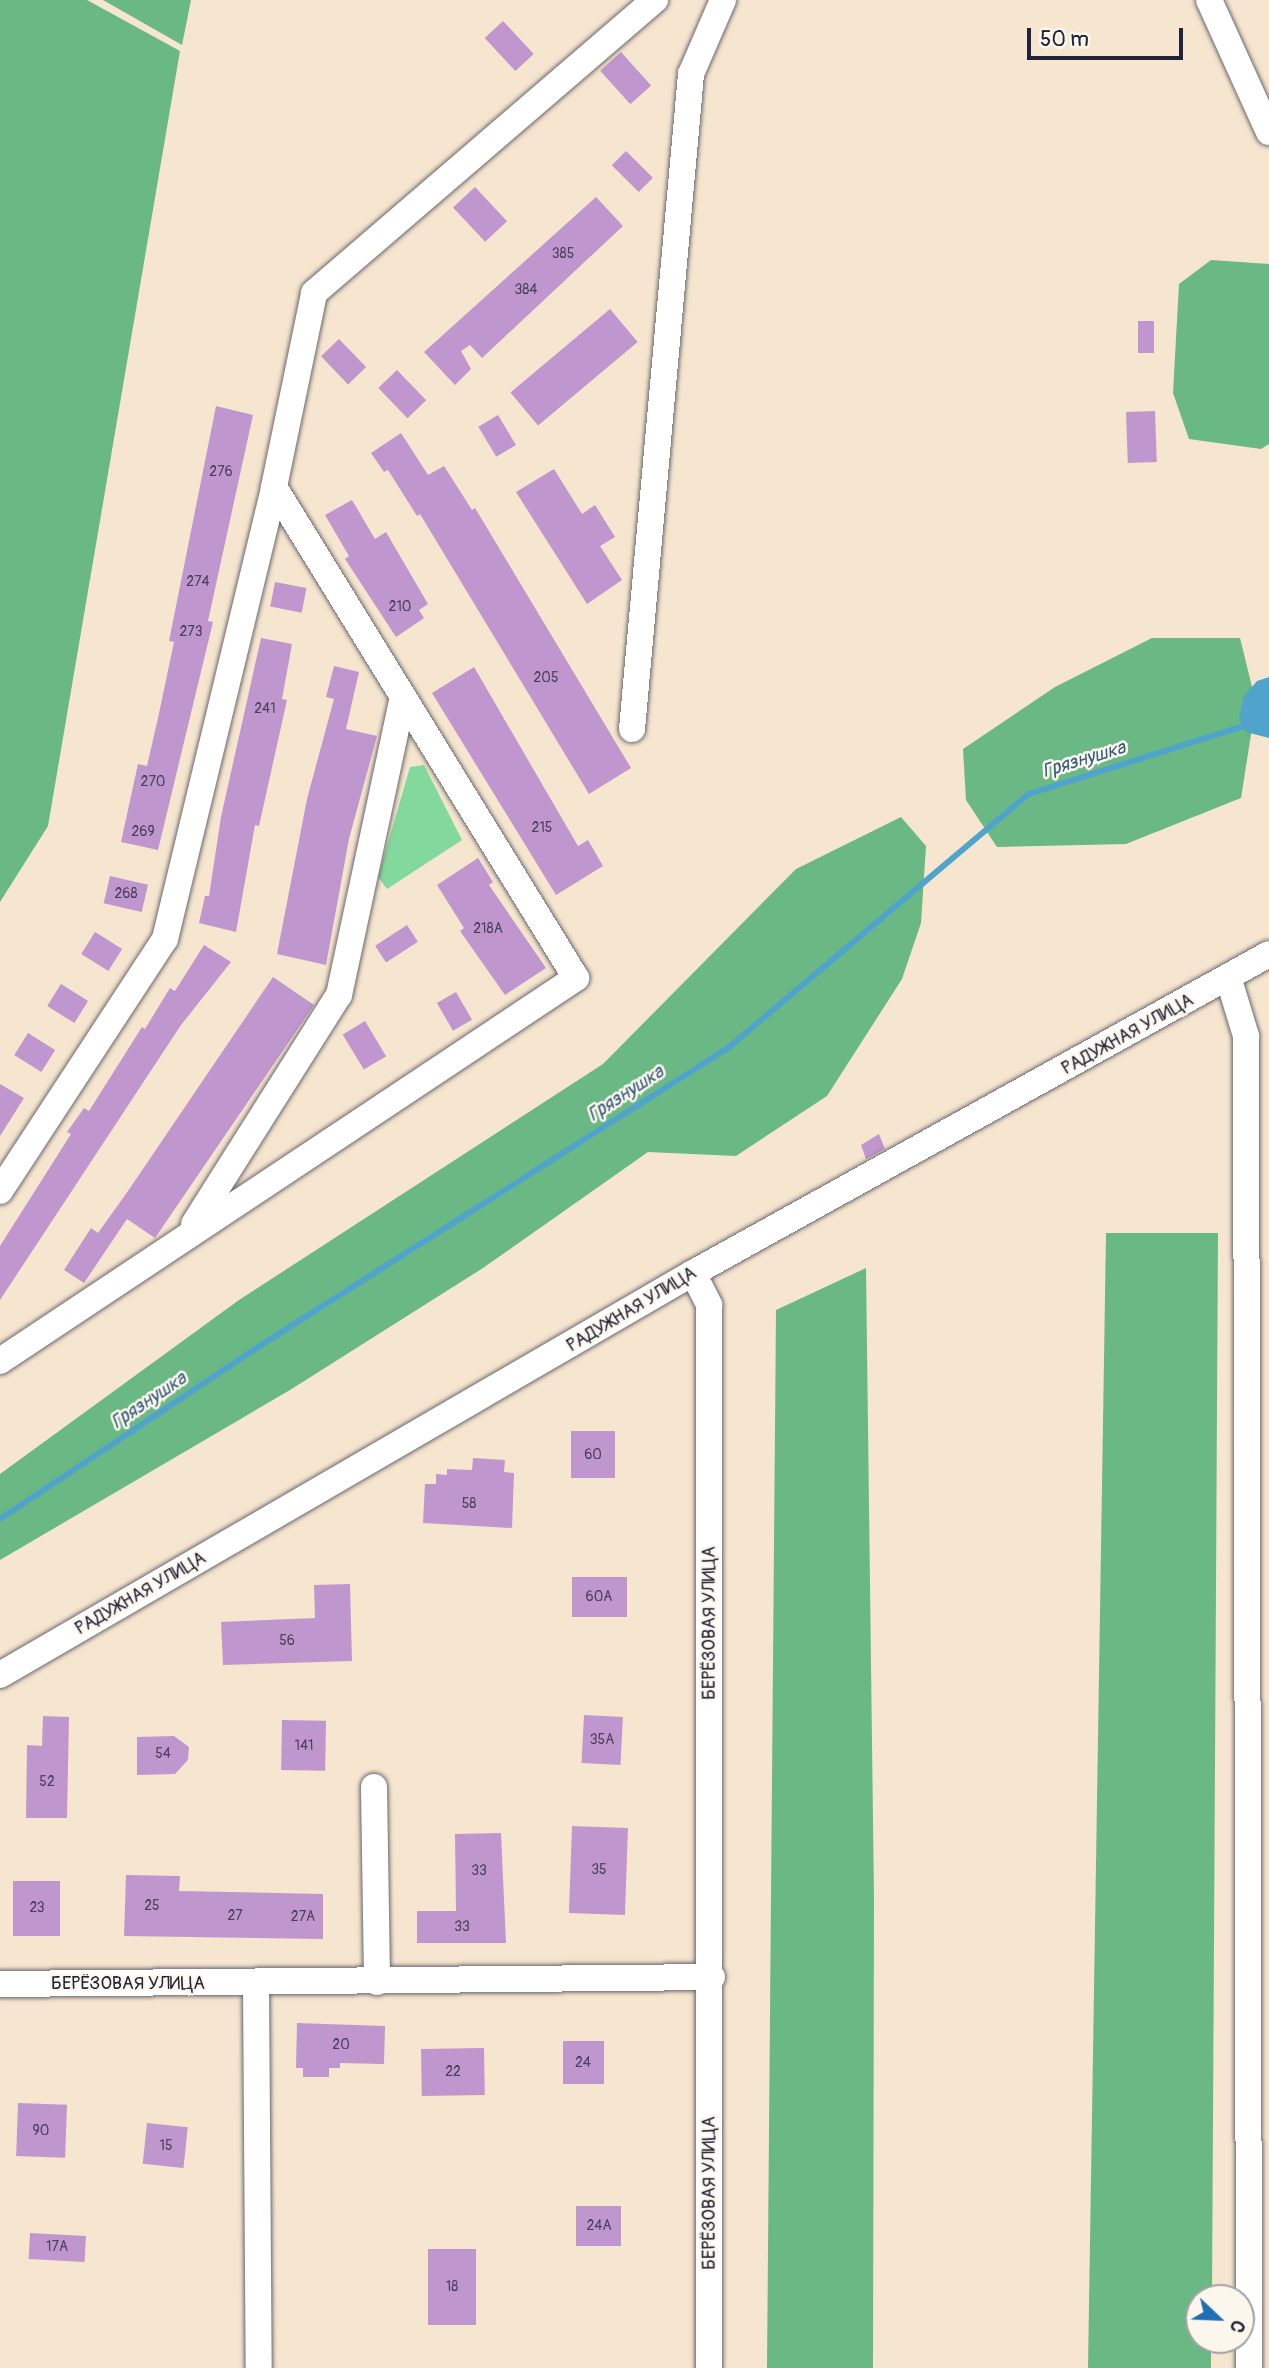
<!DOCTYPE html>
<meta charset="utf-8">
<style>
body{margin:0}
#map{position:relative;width:1269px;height:2368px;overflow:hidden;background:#f6e6cf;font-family:Pangolin,sans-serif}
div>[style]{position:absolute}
.green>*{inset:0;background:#83d99d}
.forest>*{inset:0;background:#6ab984}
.water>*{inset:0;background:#50a4cc}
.stream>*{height:6px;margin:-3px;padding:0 3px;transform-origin:3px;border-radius:3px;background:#50a4cc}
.building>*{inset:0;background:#c096ce;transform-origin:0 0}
.roads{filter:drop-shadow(0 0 2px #6c676f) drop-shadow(0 0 2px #6c676f)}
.minor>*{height:26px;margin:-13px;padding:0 13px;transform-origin:13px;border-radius:13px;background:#fff}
span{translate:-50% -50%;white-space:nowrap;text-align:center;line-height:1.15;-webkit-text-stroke:5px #fbf7ec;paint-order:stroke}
.number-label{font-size:14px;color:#4a3f60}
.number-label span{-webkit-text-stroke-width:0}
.street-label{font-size:18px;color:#22223b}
.water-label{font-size:19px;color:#375c7c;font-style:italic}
.north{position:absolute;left:1185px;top:2284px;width:70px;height:70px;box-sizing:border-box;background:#fbf7ec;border:2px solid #a4a2a5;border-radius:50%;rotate:113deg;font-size:19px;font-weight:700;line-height:28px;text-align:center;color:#22223b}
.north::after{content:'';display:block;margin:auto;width:24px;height:32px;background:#1f6fb2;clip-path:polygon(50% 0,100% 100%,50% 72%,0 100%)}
.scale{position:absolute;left:1027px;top:28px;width:156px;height:32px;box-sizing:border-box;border:4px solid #22223b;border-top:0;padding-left:9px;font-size:21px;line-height:24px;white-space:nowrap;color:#22223b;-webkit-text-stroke:5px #fbf7ec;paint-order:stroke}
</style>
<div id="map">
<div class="green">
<div style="clip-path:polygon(424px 765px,462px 840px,387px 889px,378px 877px,410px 767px)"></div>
</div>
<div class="forest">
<div style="clip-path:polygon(0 0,87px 0,180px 51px,48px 826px,0 902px)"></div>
<div style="clip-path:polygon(103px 0,191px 0,182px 45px)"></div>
<div style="clip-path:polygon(1211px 260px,1269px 264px,1269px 444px,1261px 449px,1189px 439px,1173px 393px,1179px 284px)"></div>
<div style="clip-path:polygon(1152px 638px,1240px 638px,1256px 703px,1241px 798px,1126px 844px,997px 847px,966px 800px,963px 749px,1055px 687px)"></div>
<div style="clip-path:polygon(901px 817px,926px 846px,921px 923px,902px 979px,827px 1096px,736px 1156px,648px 1152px,483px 1268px,290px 1390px,0 1560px,0 1474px,239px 1300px,603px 1064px,796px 869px)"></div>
<div style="clip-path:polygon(1106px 1233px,1218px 1233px,1212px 2298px,1199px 2298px,1199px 2340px,1211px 2340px,1211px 2368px,1088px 2368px)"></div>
<div style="clip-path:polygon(866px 1268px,874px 1899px,873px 2368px,767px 2368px,776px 1310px)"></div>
</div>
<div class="water">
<div style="clip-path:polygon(1269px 677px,1269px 738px,1246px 732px,1239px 718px,1244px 696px,1257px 681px)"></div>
</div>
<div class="stream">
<div style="left:0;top:1519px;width:306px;rotate:-33.7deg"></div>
<div style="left:255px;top:1349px;width:561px;rotate:-32.47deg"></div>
<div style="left:728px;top:1048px;width:394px;rotate:-40.2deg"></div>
<div style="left:1029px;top:794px;width:232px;rotate:-17.6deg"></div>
</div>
<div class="building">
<div style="left:503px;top:21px;width:45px;height:25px;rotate:47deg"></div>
<div style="left:621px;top:52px;width:45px;height:28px;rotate:48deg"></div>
<div style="left:626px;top:151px;width:38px;height:20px;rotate:45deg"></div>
<div style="left:475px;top:187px;width:47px;height:30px;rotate:47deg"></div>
<div style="clip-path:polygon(596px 197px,623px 226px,482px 358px,470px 345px,461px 351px,471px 369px,455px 385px,424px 352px)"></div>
<div style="left:610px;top:309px;width:43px;height:130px;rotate:50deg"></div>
<div style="left:1138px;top:321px;width:16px;height:32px"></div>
<div style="left:339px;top:339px;width:39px;height:25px;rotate:46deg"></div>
<div style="left:397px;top:370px;width:42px;height:26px;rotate:46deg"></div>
<div style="clip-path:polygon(216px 406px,253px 415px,208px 621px,213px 622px,158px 850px,121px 842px,138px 764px,147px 766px,158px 718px,174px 642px,169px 641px)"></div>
<div style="left:1155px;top:411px;width:51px;height:29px;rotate:88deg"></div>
<div style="left:498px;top:415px;width:35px;height:23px;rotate:59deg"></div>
<div style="clip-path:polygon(401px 433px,428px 475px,444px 466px,472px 510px,475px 508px,631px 768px,589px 794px,420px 514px,417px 516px,388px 470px,384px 472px,371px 453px)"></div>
<div style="clip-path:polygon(554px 469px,582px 514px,595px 505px,615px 537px,600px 546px,622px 580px,587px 604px,516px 492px)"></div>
<div style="clip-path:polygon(352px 500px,375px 539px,386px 532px,428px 604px,419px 610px,424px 618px,396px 637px,345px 559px,349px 556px,325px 515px)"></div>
<div style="left:275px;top:582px;width:32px;height:25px;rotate:11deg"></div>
<div style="clip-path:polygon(261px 638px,292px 644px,282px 699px,287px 700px,259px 826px,255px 825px,236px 932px,199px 923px,205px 896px,209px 896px,221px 817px)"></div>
<div style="clip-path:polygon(334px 666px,359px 672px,346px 729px,377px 736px,349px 839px,326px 965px,277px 954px,307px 799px,334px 699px,326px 697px)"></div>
<div style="clip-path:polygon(474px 667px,578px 846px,588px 840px,603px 866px,556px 895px,432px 693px)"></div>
<div style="clip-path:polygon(478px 858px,493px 882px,489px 885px,546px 968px,505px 995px,460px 931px,464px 928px,437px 885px)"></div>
<div style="left:110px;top:876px;width:39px;height:28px;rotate:13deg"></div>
<div style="left:407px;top:925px;width:20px;height:38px;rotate:57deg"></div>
<div style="left:95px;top:932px;width:32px;height:26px;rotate:32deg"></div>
<div style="clip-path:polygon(204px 945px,231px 962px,181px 1025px,0 1300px,0 1246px,71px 1134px,67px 1132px,84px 1108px,89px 1111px,142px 1027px,145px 1029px,170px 988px,175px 991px)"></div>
<div style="clip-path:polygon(273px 977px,314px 1005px,155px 1238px,127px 1219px,84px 1283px,64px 1270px,91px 1228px,98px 1233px,128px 1191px)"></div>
<div style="left:61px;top:984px;width:32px;height:26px;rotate:32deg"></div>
<div style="left:456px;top:992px;width:32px;height:22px;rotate:60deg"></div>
<div style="left:365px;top:1021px;width:41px;height:26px;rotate:59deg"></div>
<div style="left:28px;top:1033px;width:32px;height:26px;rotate:32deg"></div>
<div style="clip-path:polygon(0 1084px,24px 1098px,0 1136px)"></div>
<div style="clip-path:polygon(879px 1134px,885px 1149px,866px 1159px,861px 1145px)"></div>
<div style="left:571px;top:1431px;width:44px;height:47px"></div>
<div style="clip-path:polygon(473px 1458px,505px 1460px,504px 1472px,514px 1473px,512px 1528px,423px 1523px,425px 1484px,436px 1484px,436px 1474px,447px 1475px,447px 1469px,472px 1470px)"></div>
<div style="left:572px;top:1577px;width:55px;height:40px"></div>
<div style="clip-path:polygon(350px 1584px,352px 1661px,223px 1665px,221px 1622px,315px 1618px,314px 1585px)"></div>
<div style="left:584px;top:1715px;width:39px;height:48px;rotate:3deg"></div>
<div style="clip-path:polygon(43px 1716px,69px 1717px,67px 1818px,26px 1818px,27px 1745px,42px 1746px)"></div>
<div style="left:282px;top:1720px;width:44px;height:50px;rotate:1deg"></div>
<div style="clip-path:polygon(174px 1736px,189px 1747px,188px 1760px,175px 1774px,137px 1775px,137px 1737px)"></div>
<div style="left:572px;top:1826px;width:56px;height:87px;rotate:2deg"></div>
<div style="clip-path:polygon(501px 1833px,506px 1943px,417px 1943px,417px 1911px,456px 1911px,455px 1834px)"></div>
<div style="clip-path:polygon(126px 1875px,180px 1876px,179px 1891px,323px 1894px,323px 1939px,124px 1936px)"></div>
<div style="left:13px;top:1881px;width:47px;height:55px"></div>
<div style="clip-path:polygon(297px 2023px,385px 2026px,384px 2064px,340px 2063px,340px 2068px,329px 2068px,329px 2077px,303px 2077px,303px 2068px,296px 2068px)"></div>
<div style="left:563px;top:2041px;width:41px;height:43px"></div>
<div style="left:484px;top:2048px;width:47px;height:63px;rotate:89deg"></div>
<div style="left:18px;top:2103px;width:49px;height:53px;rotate:2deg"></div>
<div style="left:147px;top:2123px;width:41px;height:41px;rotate:6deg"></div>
<div style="left:576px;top:2206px;width:45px;height:40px"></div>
<div style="left:30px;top:2233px;width:56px;height:26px;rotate:3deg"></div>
<div style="left:428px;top:2249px;width:48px;height:76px"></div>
</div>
<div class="roads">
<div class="minor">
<div style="left:1209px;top:0;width:145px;rotate:65.6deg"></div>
<div style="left:632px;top:729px;width:658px;rotate:-84.85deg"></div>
<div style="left:691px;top:74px;width:81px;rotate:-66.6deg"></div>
<div style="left:1229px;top:980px;width:59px;rotate:73.1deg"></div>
<div style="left:1246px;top:1036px;width:1332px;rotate:89.87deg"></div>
<div style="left:0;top:1191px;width:301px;rotate:-56.8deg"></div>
<div style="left:165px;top:939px;width:465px;rotate:-76.4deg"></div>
<div style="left:274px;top:487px;width:198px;rotate:-78.3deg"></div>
<div style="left:314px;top:293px;width:450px;rotate:-40.7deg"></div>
<div style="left:194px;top:1224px;width:271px;rotate:-57.7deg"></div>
<div style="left:339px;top:995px;width:305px;rotate:-77.9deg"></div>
<div style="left:693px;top:1273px;width:36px;rotate:63deg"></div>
<div style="left:709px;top:1305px;width:1063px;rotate:90deg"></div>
<div style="left:0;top:1361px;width:692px;rotate:-33.62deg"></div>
<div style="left:576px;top:978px;width:576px;rotate:-121.59deg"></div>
<div style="left:0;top:1675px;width:801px;rotate:-30.12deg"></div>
<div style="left:693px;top:1273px;width:658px;rotate:-28.98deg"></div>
<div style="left:374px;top:1787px;width:195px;rotate:89.1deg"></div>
<div style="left:0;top:1984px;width:712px;rotate:-0.56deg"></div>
<div style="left:256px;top:1984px;width:384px;rotate:89.6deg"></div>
</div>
</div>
<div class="number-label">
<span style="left:563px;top:254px">385</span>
<span style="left:526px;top:290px">384</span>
<span style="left:221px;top:472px">276</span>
<span style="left:198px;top:582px">274</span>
<span style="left:400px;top:607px">210</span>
<span style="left:191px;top:632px">273</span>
<span style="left:546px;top:678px">205</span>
<span style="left:265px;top:709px">241</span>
<span style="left:153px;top:782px">270</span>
<span style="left:542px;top:828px">215</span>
<span style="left:143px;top:832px">269</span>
<span style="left:126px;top:894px">268</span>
<span style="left:488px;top:929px">218А</span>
<span style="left:593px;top:1455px">60</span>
<span style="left:469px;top:1504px">58</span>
<span style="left:599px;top:1597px">60А</span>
<span style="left:287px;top:1641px">56</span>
<span style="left:602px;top:1740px">35А</span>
<span style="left:304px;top:1746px">141</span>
<span style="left:163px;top:1754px">54</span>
<span style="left:47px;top:1782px">52</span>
<span style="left:599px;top:1870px">35</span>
<span style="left:479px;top:1871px">33</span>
<span style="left:152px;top:1906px">25</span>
<span style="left:37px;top:1908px">23</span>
<span style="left:235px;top:1916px">27</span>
<span style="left:303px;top:1917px">27А</span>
<span style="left:462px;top:1927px">33</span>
<span style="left:341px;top:2045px">20</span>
<span style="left:583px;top:2063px">24</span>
<span style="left:453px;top:2072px">22</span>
<span style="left:41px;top:2131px">90</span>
<span style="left:166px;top:2146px">15</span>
<span style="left:599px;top:2226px">24А</span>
<span style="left:57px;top:2247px">17А</span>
<span style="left:452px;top:2287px">18</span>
</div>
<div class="street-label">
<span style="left:1128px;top:1035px;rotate:-29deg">РАДУЖНАЯ УЛИЦА</span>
<span style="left:632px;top:1310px;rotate:-31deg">РАДУЖНАЯ УЛИЦА</span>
<span style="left:141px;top:1594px;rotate:-30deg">РАДУЖНАЯ УЛИЦА</span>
<span style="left:710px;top:1623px;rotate:-90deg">БЕРЁЗОВАЯ УЛИЦА</span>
<span style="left:128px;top:1984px">БЕРЁЗОВАЯ УЛИЦА</span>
<span style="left:710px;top:2193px;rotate:-90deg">БЕРЁЗОВАЯ УЛИЦА</span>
</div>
<div class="water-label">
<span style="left:1084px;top:760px;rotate:-17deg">Грязнушка</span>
<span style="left:626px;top:1094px;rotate:-33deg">Грязнушка</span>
<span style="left:149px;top:1401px;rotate:-34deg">Грязнушка</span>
</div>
<div class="north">С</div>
<div class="scale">50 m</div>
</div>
